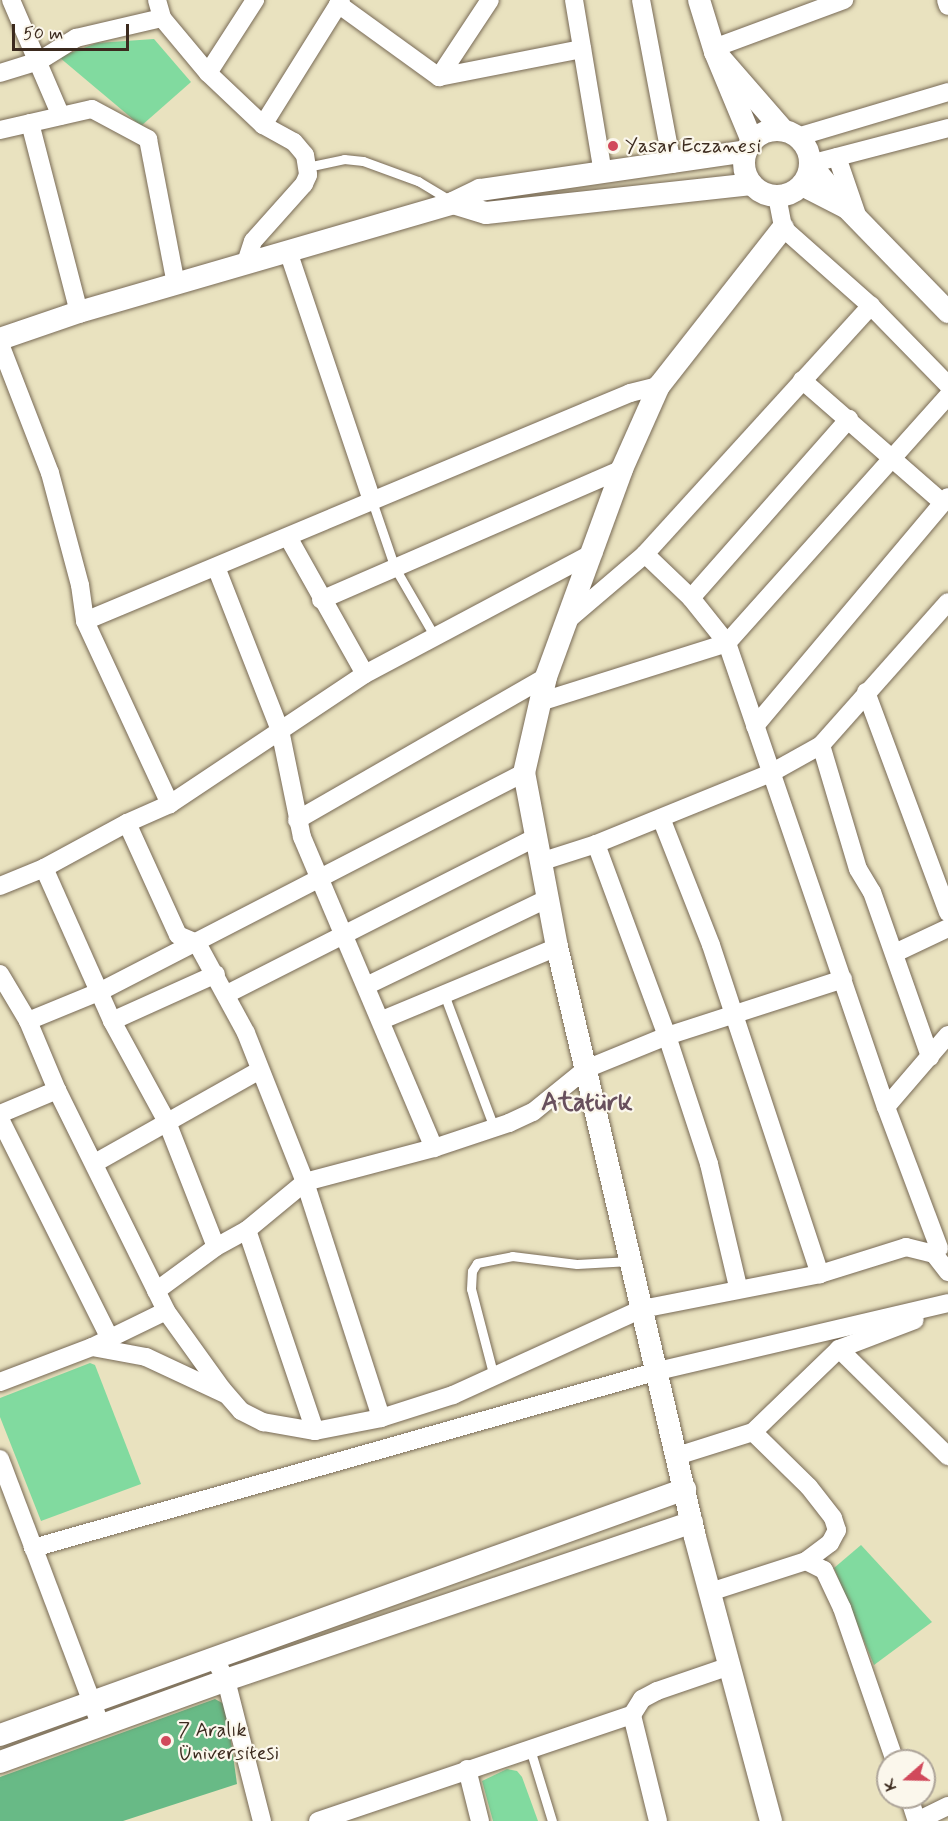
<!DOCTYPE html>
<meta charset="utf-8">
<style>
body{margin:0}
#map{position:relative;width:948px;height:1821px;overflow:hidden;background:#e9e2bf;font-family:Mynerve,sans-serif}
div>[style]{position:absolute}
.green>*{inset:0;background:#81da9f}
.forest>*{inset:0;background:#68ba86}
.roads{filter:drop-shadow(0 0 2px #786a56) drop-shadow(0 0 2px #786a56)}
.service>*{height:9px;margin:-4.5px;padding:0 4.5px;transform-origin:4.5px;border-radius:4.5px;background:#fff}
.minor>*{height:18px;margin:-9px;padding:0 9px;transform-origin:9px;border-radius:9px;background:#fff}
.tertiary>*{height:22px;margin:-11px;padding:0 11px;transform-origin:11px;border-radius:11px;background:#fff}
.tertiary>.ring{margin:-11px;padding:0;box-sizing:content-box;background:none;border:22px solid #fff;border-radius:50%}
.dots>*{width:16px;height:16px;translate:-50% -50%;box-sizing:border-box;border:3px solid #fbf7ec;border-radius:50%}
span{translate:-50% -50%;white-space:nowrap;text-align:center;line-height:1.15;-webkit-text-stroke:4.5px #fbf7ec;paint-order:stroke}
.poi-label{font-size:20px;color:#3b2a1e}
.left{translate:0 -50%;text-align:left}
.district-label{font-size:26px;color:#68505d;font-weight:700}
.north{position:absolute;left:876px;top:1749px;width:60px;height:60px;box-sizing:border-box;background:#fbf7ec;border:2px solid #aea59a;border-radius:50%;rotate:250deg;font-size:16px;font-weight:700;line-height:24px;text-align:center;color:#3b2a1e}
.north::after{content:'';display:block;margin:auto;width:21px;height:27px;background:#d1495b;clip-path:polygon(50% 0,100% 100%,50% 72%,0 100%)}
.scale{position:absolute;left:12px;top:24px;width:117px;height:27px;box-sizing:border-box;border:3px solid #3b2a1e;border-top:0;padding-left:8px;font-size:18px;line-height:21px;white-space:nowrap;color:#3b2a1e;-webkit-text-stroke:4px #fbf7ec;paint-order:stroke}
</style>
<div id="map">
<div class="green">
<div style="clip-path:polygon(154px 39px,191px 82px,141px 126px,59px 57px,97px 43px)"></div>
<div style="clip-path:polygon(90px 1363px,95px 1365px,141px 1484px,41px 1521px,0 1417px,0 1398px)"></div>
<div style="clip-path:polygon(861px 1545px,932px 1622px,874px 1665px,834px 1568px)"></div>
<div style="clip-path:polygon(507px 1769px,517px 1771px,522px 1777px,538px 1821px,493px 1821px,482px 1781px)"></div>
</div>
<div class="forest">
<div style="clip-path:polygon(215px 1699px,226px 1705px,237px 1784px,123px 1821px,0 1821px,0 1777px)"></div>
</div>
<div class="roads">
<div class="service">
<div style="left:307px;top:167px;width:38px;rotate:-12deg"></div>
<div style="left:344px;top:159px;width:19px;rotate:6deg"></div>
<div style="left:363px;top:161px;width:59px;rotate:20deg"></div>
<div style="left:418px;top:181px;width:39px;rotate:31deg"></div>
<div style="left:372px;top:501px;width:71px;rotate:71.1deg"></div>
<div style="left:395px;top:568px;width:80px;rotate:59.9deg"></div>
<div style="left:444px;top:994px;width:143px;rotate:69.5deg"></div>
<div style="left:494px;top:1377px;width:91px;rotate:-104.6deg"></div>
<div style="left:471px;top:1289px;width:18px;rotate:-87deg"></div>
<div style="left:472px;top:1271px;width:9px;rotate:-58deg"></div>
<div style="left:477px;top:1263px;width:36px;rotate:-11deg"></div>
<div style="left:512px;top:1256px;width:65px;rotate:7deg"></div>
<div style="left:577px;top:1264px;width:53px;rotate:-3.2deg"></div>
<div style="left:530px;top:1749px;width:75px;rotate:73deg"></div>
</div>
<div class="minor">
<div style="left:11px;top:0;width:126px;rotate:66.7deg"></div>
<div style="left:157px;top:0;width:19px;rotate:74deg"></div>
<div style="left:162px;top:18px;width:72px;rotate:50.1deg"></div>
<div style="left:208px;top:73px;width:76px;rotate:43.4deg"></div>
<div style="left:263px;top:125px;width:35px;rotate:29deg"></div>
<div style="left:294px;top:142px;width:17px;rotate:50deg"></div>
<div style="left:305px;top:155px;width:20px;rotate:81deg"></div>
<div style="left:308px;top:175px;width:10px;rotate:114deg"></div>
<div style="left:304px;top:184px;width:76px;rotate:131.8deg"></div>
<div style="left:253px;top:241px;width:23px;rotate:108deg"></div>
<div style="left:574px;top:0;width:175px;rotate:80.5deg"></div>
<div style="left:641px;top:0;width:167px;rotate:79.3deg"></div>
<div style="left:946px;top:0;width:6px;rotate:72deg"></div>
<div style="left:338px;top:4px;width:125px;rotate:35.9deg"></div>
<div style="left:439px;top:77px;width:146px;rotate:-11.1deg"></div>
<div style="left:714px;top:48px;width:139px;rotate:-20.3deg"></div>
<div style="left:0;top:73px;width:41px;rotate:-17.1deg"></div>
<div style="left:39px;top:61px;width:44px;rotate:-31.9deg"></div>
<div style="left:76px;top:38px;width:88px;rotate:-13.1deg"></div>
<div style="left:208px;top:73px;width:87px;rotate:-57.2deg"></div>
<div style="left:439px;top:77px;width:92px;rotate:-56.5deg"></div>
<div style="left:30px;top:123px;width:195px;rotate:75.5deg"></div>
<div style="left:263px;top:125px;width:147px;rotate:-58deg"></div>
<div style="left:0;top:130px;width:94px;rotate:-12.9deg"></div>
<div style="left:92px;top:109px;width:64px;rotate:28.2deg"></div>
<div style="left:148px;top:139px;width:148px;rotate:79.1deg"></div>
<div style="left:797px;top:137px;width:158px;rotate:-16.6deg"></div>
<div style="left:837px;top:157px;width:61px;rotate:71deg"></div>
<div style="left:810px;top:164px;width:143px;rotate:-14.6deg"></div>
<div style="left:777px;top:196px;width:33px;rotate:79deg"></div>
<div style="left:783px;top:228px;width:118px;rotate:41.6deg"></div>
<div style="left:871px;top:306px;width:110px;rotate:45.7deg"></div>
<div style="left:288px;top:251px;width:264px;rotate:71.4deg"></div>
<div style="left:0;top:344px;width:138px;rotate:68.8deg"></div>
<div style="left:50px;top:473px;width:116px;rotate:75deg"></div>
<div style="left:80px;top:585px;width:36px;rotate:82deg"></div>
<div style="left:85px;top:621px;width:202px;rotate:65.1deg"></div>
<div style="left:802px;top:380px;width:186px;rotate:41.1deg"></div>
<div style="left:288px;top:537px;width:157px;rotate:60.7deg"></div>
<div style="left:645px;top:554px;width:64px;rotate:43.7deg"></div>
<div style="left:691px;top:598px;width:58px;rotate:51.3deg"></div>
<div style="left:727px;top:643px;width:490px;rotate:71.1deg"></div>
<div style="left:886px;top:1107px;width:151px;rotate:69.4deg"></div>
<div style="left:216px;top:567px;width:175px;rotate:68.6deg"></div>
<div style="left:280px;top:730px;width:109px;rotate:78.4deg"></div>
<div style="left:302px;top:837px;width:338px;rotate:67deg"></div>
<div style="left:691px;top:598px;width:239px;rotate:-48.6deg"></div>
<div style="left:321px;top:600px;width:328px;rotate:-23.5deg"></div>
<div style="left:569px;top:619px;width:100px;rotate:-40.5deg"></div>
<div style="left:645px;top:554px;width:336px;rotate:-47.7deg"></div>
<div style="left:85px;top:621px;width:591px;rotate:-22.7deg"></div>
<div style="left:630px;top:393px;width:30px;rotate:-14deg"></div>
<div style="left:866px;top:692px;width:235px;rotate:69.6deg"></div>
<div style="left:540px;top:702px;width:196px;rotate:-17.5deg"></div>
<div style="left:727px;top:643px;width:331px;rotate:-48.2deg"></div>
<div style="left:755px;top:726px;width:299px;rotate:-49.9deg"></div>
<div style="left:821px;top:745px;width:129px;rotate:73.4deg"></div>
<div style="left:858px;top:869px;width:27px;rotate:59deg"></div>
<div style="left:872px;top:892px;width:175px;rotate:70.6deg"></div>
<div style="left:661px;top:818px;width:136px;rotate:68.5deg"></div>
<div style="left:711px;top:945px;width:347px;rotate:71.7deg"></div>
<div style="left:297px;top:820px;width:287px;rotate:-29.9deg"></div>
<div style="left:127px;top:823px;width:123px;rotate:65.5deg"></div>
<div style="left:178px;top:935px;width:21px;rotate:23deg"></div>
<div style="left:197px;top:943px;width:102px;rotate:61.4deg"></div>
<div style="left:246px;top:1033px;width:160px;rotate:68.4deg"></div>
<div style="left:305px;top:1182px;width:248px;rotate:72.1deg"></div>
<div style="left:596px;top:844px;width:205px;rotate:69.7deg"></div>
<div style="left:667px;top:1036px;width:135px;rotate:71.8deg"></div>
<div style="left:709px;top:1164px;width:126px;rotate:76.7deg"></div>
<div style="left:540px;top:862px;width:59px;rotate:-17.8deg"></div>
<div style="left:596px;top:844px;width:189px;rotate:-22.1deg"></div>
<div style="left:771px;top:773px;width:57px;rotate:-29.2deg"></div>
<div style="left:821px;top:745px;width:191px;rotate:-48.4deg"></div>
<div style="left:44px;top:868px;width:167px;rotate:66deg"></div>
<div style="left:112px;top:1021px;width:115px;rotate:61.4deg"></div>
<div style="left:167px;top:1122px;width:134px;rotate:68.6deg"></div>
<div style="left:0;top:886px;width:48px;rotate:-22.2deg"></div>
<div style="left:44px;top:868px;width:94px;rotate:-28.5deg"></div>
<div style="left:127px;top:823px;width:47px;rotate:-23.8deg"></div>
<div style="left:170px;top:804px;width:234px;rotate:-33.7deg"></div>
<div style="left:365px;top:674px;width:259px;rotate:-28deg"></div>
<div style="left:895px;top:953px;width:59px;rotate:-25.3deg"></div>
<div style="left:0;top:974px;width:55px;rotate:59.2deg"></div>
<div style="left:28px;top:1021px;width:75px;rotate:67.2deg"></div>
<div style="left:57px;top:1090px;width:246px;rotate:63.7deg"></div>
<div style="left:166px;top:1311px;width:96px;rotate:54.3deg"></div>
<div style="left:222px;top:1389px;width:29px;rotate:49deg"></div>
<div style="left:241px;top:1411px;width:25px;rotate:27deg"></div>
<div style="left:263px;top:1422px;width:53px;rotate:9.8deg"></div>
<div style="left:315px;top:1431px;width:67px;rotate:-11.1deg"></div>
<div style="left:381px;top:1418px;width:76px;rotate:-17.7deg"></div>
<div style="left:453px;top:1395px;width:208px;rotate:-24.5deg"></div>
<div style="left:642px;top:1309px;width:181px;rotate:-11.1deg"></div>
<div style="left:820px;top:1274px;width:90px;rotate:-17.4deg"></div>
<div style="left:906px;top:1247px;width:29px;rotate:14deg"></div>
<div style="left:934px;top:1254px;width:23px;rotate:52deg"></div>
<div style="left:368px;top:985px;width:199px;rotate:-25.7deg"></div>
<div style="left:227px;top:994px;width:344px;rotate:-26.9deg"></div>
<div style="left:382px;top:1020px;width:190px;rotate:-22.6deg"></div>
<div style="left:28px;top:1021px;width:79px;rotate:-22.3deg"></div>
<div style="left:101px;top:991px;width:476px;rotate:-27.3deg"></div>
<div style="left:112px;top:1021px;width:114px;rotate:-24.3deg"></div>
<div style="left:886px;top:1107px;width:95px;rotate:-49.3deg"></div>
<div style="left:0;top:1114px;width:62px;rotate:-22.8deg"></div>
<div style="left:0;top:1119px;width:244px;rotate:63.4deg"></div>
<div style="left:95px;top:1163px;width:187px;rotate:-29.4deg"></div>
<div style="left:247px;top:1230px;width:212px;rotate:71.3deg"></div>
<div style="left:156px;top:1291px;width:74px;rotate:-36.3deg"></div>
<div style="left:216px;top:1247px;width:35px;rotate:-29deg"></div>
<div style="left:247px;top:1230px;width:75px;rotate:-39.6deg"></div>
<div style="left:305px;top:1182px;width:133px;rotate:-14.8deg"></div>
<div style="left:434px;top:1148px;width:79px;rotate:-18.4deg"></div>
<div style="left:509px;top:1123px;width:26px;rotate:-25deg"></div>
<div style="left:533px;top:1112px;width:68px;rotate:-39.1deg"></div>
<div style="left:586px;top:1069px;width:87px;rotate:-22.2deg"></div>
<div style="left:667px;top:1036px;width:185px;rotate:-17.9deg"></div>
<div style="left:92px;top:1347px;width:55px;rotate:10.5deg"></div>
<div style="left:146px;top:1357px;width:87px;rotate:25.1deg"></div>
<div style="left:839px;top:1349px;width:153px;rotate:44.5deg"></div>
<div style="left:0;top:1382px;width:98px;rotate:-20.8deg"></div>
<div style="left:92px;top:1347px;width:82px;rotate:-25.9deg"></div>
<div style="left:753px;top:1432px;width:78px;rotate:44.5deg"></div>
<div style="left:809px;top:1487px;width:39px;rotate:52deg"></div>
<div style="left:833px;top:1518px;width:13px;rotate:72deg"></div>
<div style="left:837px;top:1530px;width:15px;rotate:118deg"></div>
<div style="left:830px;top:1543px;width:30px;rotate:143deg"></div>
<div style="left:677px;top:1456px;width:80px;rotate:-17.5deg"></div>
<div style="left:753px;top:1432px;width:120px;rotate:-44deg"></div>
<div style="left:839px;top:1349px;width:81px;rotate:-20.9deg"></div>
<div style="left:0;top:1459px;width:285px;rotate:69.3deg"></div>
<div style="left:33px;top:1548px;width:650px;rotate:-15.81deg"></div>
<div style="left:658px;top:1371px;width:298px;rotate:-13.2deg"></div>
<div style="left:710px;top:1592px;width:101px;rotate:-17.9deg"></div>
<div style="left:806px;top:1561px;width:20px;rotate:27deg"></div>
<div style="left:824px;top:1570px;width:42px;rotate:64.7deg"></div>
<div style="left:842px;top:1608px;width:162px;rotate:70.9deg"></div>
<div style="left:214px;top:1658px;width:25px;rotate:61deg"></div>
<div style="left:226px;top:1680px;width:146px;rotate:75.7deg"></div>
<div style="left:467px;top:1769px;width:54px;rotate:76deg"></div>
<div style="left:909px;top:1797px;width:25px;rotate:72deg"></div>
<div style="left:318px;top:1821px;width:331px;rotate:-18.7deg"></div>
<div style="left:658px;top:1821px;width:109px;rotate:-103.8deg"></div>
<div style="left:632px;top:1715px;width:19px;rotate:-58deg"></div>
<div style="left:642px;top:1699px;width:17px;rotate:-28deg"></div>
<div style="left:657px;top:1691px;width:77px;rotate:-18.9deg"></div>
<div style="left:917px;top:1821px;width:34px;rotate:-26deg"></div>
</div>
<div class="tertiary">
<div style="left:699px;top:0;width:54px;rotate:72.9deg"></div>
<div class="ring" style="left:744px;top:130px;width:44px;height:44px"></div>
<div style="left:752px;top:141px;width:96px;rotate:-112.6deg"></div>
<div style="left:715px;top:52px;width:103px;rotate:48.9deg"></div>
<div style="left:802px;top:185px;width:51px;rotate:27.1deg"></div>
<div style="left:847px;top:208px;width:57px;rotate:-130.1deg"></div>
<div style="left:453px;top:203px;width:34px;rotate:17deg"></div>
<div style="left:486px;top:213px;width:267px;rotate:-6.2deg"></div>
<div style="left:847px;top:208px;width:145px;rotate:45.8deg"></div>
<div style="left:0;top:339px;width:83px;rotate:-18.9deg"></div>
<div style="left:79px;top:312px;width:390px;rotate:-16.2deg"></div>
<div style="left:453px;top:203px;width:30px;rotate:-26deg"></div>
<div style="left:480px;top:190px;width:269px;rotate:-8.3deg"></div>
<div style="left:0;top:1735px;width:728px;rotate:-19.75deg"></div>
<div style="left:0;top:1762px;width:240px;rotate:-19.9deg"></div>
<div style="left:226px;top:1680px;width:492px;rotate:-18.7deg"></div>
<div style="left:771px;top:1821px;width:294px;rotate:-105deg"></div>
<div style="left:695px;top:1537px;width:606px;rotate:-103.16deg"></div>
<div style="left:557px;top:947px;width:177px;rotate:-100.7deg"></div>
<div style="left:524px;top:773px;width:98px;rotate:-77.1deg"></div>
<div style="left:546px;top:677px;width:221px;rotate:-69.9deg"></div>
<div style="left:622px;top:469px;width:91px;rotate:-66deg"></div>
<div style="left:659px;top:386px;width:201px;rotate:-51.9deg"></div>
</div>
</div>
<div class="dots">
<div style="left:613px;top:146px;background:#d1495b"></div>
<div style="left:166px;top:1741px;background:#d1495b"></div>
</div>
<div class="poi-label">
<span class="left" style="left:625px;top:146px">Yasar Eczanesi</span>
<span class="left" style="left:178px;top:1742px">7 Aralık<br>Üniversitesi</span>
</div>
<div class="district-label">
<span style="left:587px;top:1104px">Atatürk</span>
</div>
<div class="north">K</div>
<div class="scale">50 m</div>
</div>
